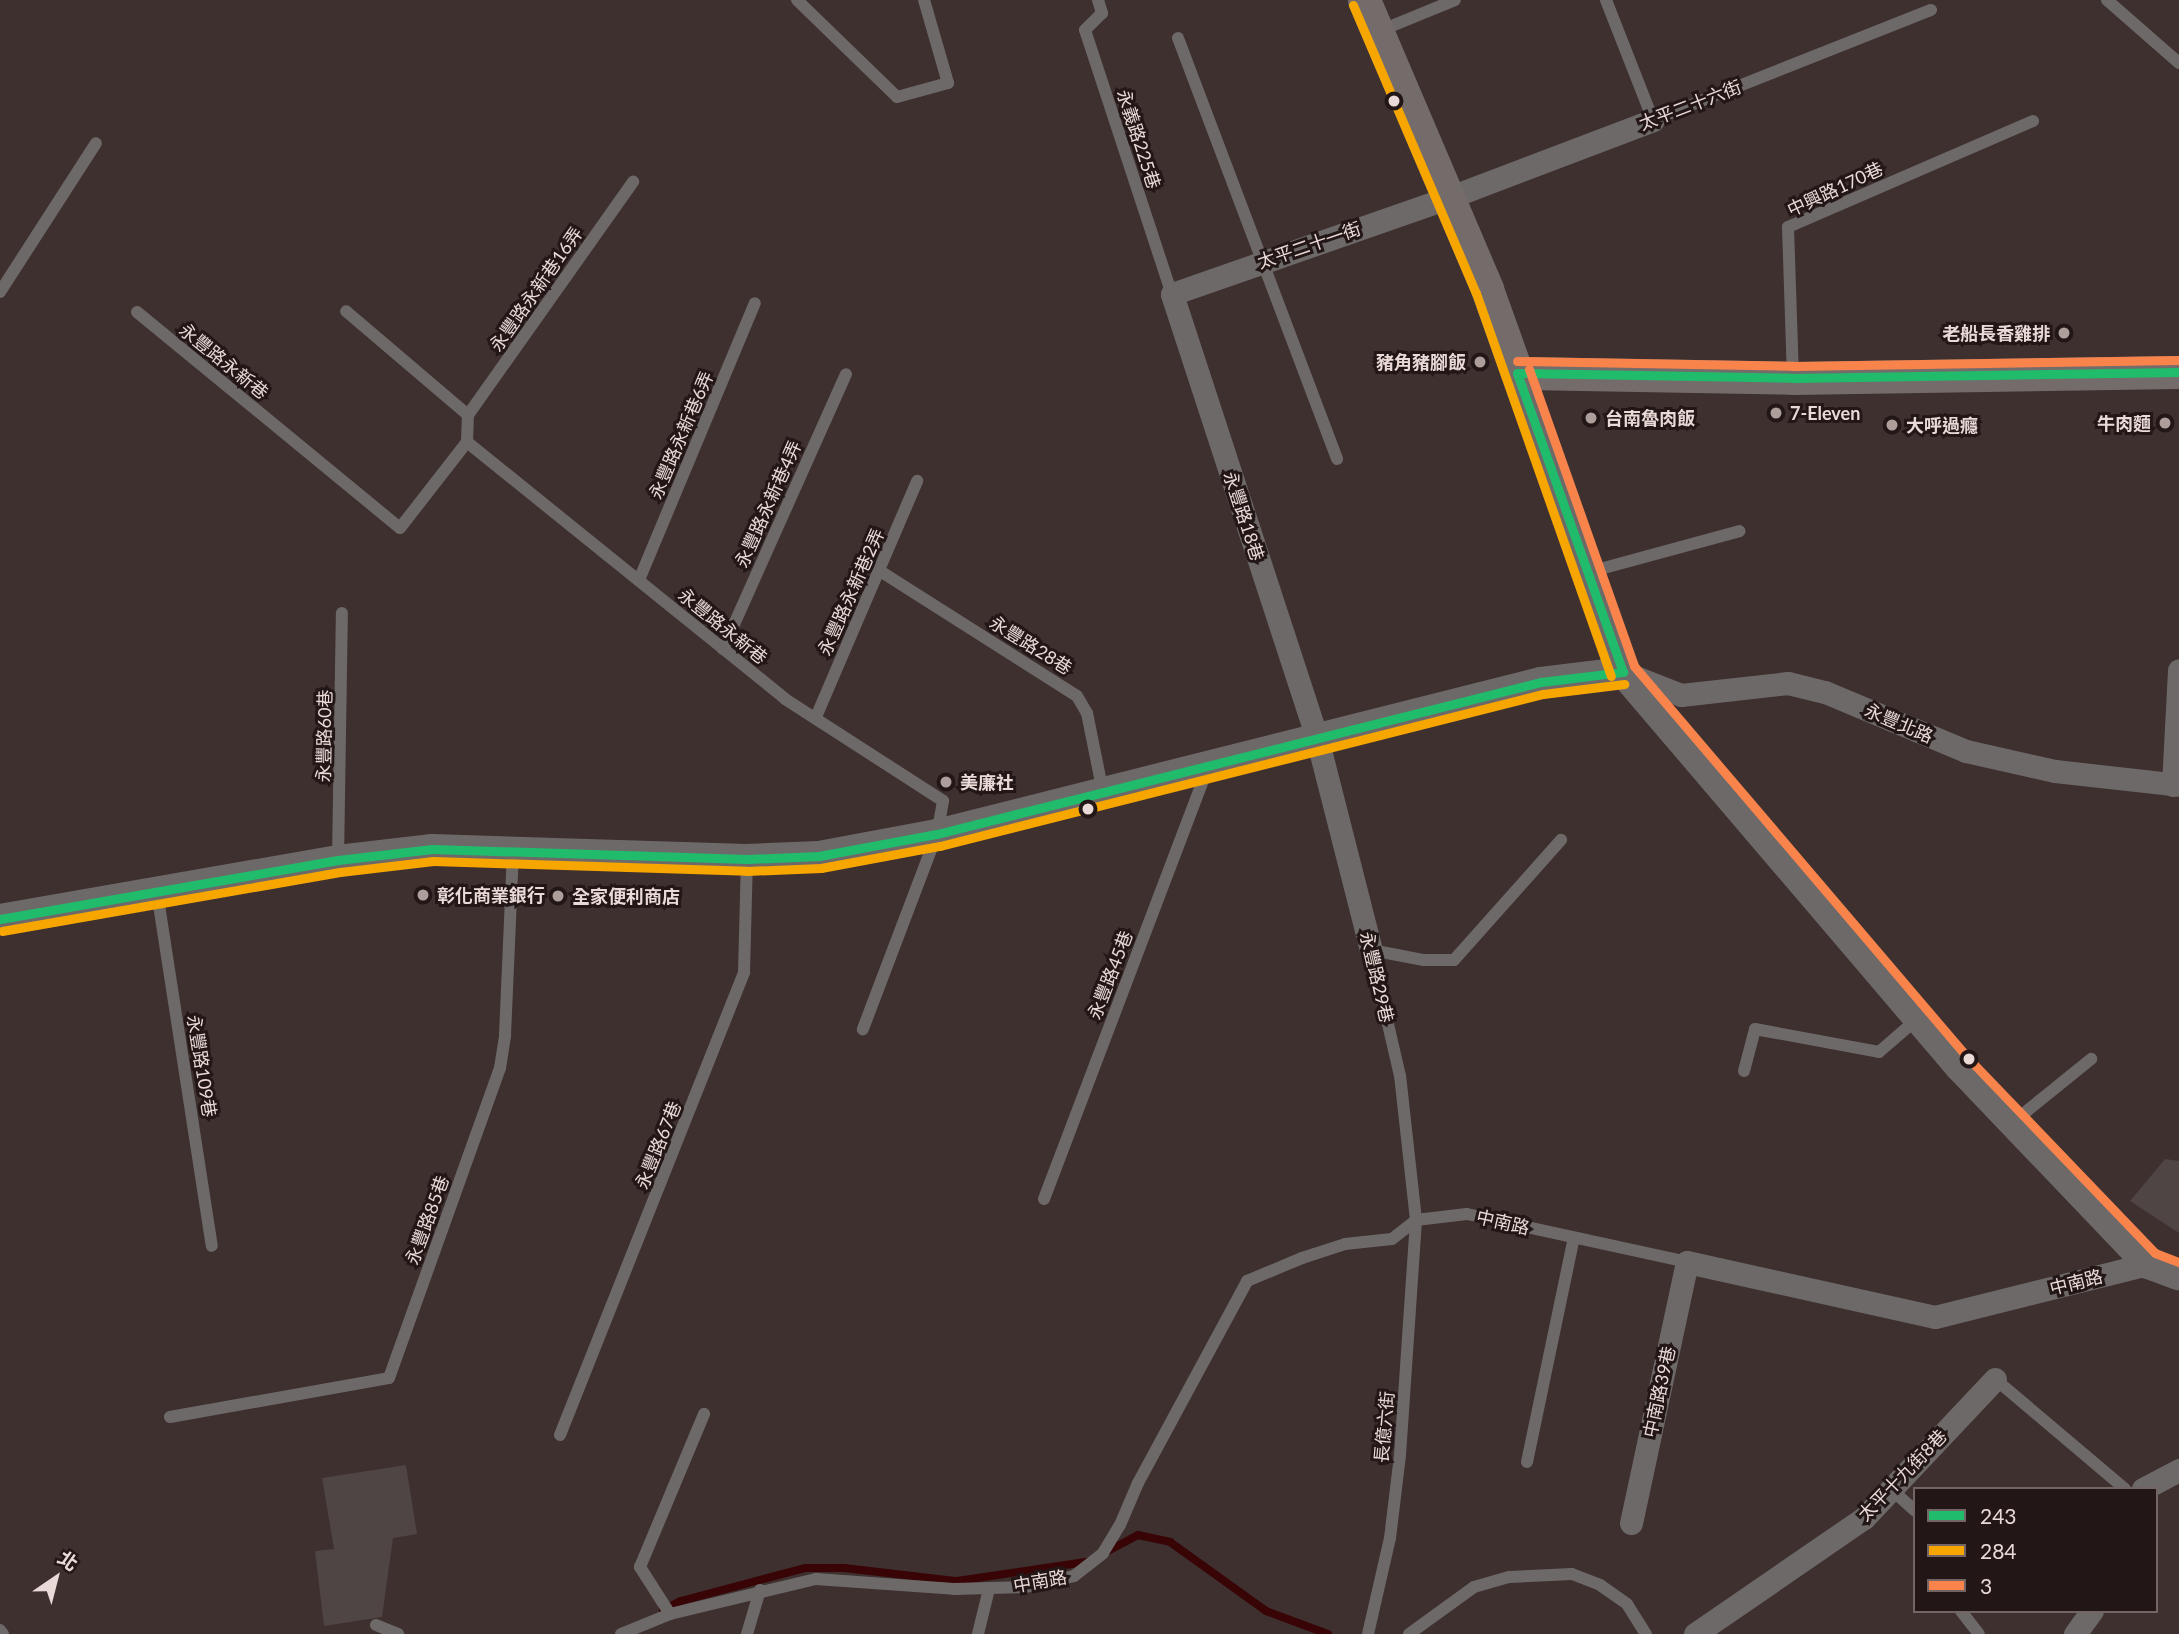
<!DOCTYPE html>
<meta charset="utf-8">
<style>
body{margin:0}
#map{position:relative;width:2179px;height:1634px;overflow:hidden;background:#3d302f;font-family:Lato,"Noto Sans TC",sans-serif}
div>[style]{position:absolute}
.stream>*{height:8px;margin:-4px;padding:0 4px;transform-origin:4px;border-radius:4px;background:#390406}
.building>*{inset:0;background:#4f4544}
.service>*{height:12px;margin:-6px;padding:0 6px;transform-origin:6px;border-radius:6px;background:#6e6969}
.minor>*{height:23px;margin:-11.5px;padding:0 11.5px;transform-origin:11.5px;border-radius:11.5px;background:#6e6969}
.tertiary>*{height:30px;margin:-15px;padding:0 15px;transform-origin:15px;border-radius:15px;background:#6e6969}
.secondary>*{height:33px;margin:-16.5px;padding:0 16.5px;transform-origin:16.5px;border-radius:16.5px;background:#736c6a}
.bus-1>*{height:9px;margin:-4.5px;padding:0 4.5px;transform-origin:4.5px;border-radius:4.5px;background:#20bc6c}
.bus-2>*{height:9px;margin:-4.5px;padding:0 4.5px;transform-origin:4.5px;border-radius:4.5px;background:#f7a600}
.bus-3>*{height:9px;margin:-4.5px;padding:0 4.5px;transform-origin:4.5px;border-radius:4.5px;background:#f8844c}
.dots>*{width:19px;height:19px;translate:-50% -50%;box-sizing:border-box;border:4px solid #221716;border-radius:50%}
span{translate:-50% -50%;white-space:nowrap;text-align:center;line-height:1.15;-webkit-text-stroke:6px #221716;paint-order:stroke}
.street-label{font-size:18px;color:#e9d9d7}
.poi-label{font-size:18px;color:#e9d9d7;font-weight:700}
.right{translate:-100% -50%;text-align:right}
.left{translate:0 -50%;text-align:left}
.legend{position:absolute;left:1913px;top:1487px;width:245px;height:126px;box-sizing:border-box;background:#221716;border:2px solid #726563;margin:0;padding:9px 12px;list-style:none;font-size:21px;color:#e9d9d7}
.legend li{display:flex;align-items:center;gap:14px;height:35px}
.legend b{width:35px;border:2px solid #726563}
.north{position:absolute;left:21px;top:1543px;width:70px;height:70px;-webkit-text-stroke:5px #221716;paint-order:stroke;rotate:35deg;font-size:19px;font-weight:700;line-height:28px;text-align:center;color:#e9d9d7}
.north::after{content:'';display:block;margin:auto;width:24px;height:32px;background:#e9d9d7;clip-path:polygon(50% 0,100% 100%,50% 72%,0 100%)}
</style>
<div id="map">
<div class="stream">
<div style="left:1104px;top:1553px;width:38px;rotate:-28deg"></div>
<div style="left:1138px;top:1535px;width:33px;rotate:12deg"></div>
<div style="left:1170px;top:1542px;width:118px;rotate:35.7deg"></div>
<div style="left:1266px;top:1611px;width:66px;rotate:20.4deg"></div>
<div style="left:663px;top:1610px;width:20px;rotate:-27deg"></div>
<div style="left:681px;top:1601px;width:128px;rotate:-14.9deg"></div>
<div style="left:805px;top:1568px;width:39px"></div>
<div style="left:844px;top:1568px;width:114px;rotate:6.6deg"></div>
<div style="left:957px;top:1581px;width:130px;rotate:-8.4deg"></div>
</div>
<div class="building">
<div style="clip-path:polygon(2165px 1159px,2179px 1161px,2179px 1233px,2130px 1201px)"></div>
<div style="clip-path:polygon(406px 1465px,417px 1534px,393px 1538px,382px 1617px,324px 1626px,315px 1551px,334px 1549px,322px 1478px)"></div>
</div>
<div class="service">
<div style="left:797px;top:0;width:139px;rotate:44.1deg"></div>
<div style="left:897px;top:97px;width:53px;rotate:-15.4deg"></div>
<div style="left:948px;top:83px;width:86px;rotate:-106.1deg"></div>
<div style="left:1098px;top:0;width:14px;rotate:73deg"></div>
<div style="left:1102px;top:13px;width:24px;rotate:135deg"></div>
<div style="left:1085px;top:30px;width:278px;rotate:71.8deg"></div>
<div style="left:1606px;top:0;width:129px;rotate:68.6deg"></div>
<div style="left:1653px;top:120px;width:299px;rotate:-21.6deg"></div>
<div style="left:2107px;top:0;width:96px;rotate:41.2deg"></div>
<div style="left:1377px;top:32px;width:84px;rotate:-22.3deg"></div>
<div style="left:1178px;top:38px;width:450px;rotate:69.3deg"></div>
<div style="left:0;top:292px;width:177px;rotate:-57.2deg"></div>
<div style="left:137px;top:312px;width:340px;rotate:39.4deg"></div>
<div style="left:400px;top:528px;width:109px;rotate:-52.1deg"></div>
<div style="left:467px;top:442px;width:27px;rotate:-88deg"></div>
<div style="left:468px;top:415px;width:160px;rotate:-139.6deg"></div>
<div style="left:1793px;top:378px;width:151px;rotate:-91.9deg"></div>
<div style="left:1788px;top:227px;width:267px;rotate:-23.4deg"></div>
<div style="left:468px;top:415px;width:286px;rotate:-54.7deg"></div>
<div style="left:467px;top:442px;width:409px;rotate:38.9deg"></div>
<div style="left:785px;top:699px;width:188px;rotate:32.8deg"></div>
<div style="left:943px;top:801px;width:34px;rotate:100deg"></div>
<div style="left:937px;top:834px;width:209px;rotate:110.8deg"></div>
<div style="left:880px;top:571px;width:233px;rotate:32.4deg"></div>
<div style="left:1077px;top:696px;width:20px;rotate:60deg"></div>
<div style="left:1087px;top:713px;width:81px;rotate:78.6deg"></div>
<div style="left:1589px;top:572px;width:156px;rotate:-15.2deg"></div>
<div style="left:639px;top:580px;width:300px;rotate:-67.3deg"></div>
<div style="left:723px;top:649px;width:301px;rotate:-65.9deg"></div>
<div style="left:816px;top:717px;width:257px;rotate:-66.8deg"></div>
<div style="left:338px;top:860px;width:247px;rotate:-89.1deg"></div>
<div style="left:157px;top:892px;width:358px;rotate:81.2deg"></div>
<div style="left:1744px;top:1071px;width:43px;rotate:-75.3deg"></div>
<div style="left:1755px;top:1029px;width:126px;rotate:10.5deg"></div>
<div style="left:1879px;top:1052px;width:49px;rotate:-40.9deg"></div>
<div style="left:2012px;top:1123px;width:102px;rotate:-39deg"></div>
<div style="left:1044px;top:1199px;width:461px;rotate:-69.2deg"></div>
<div style="left:1995px;top:1379px;width:170px;rotate:40.2deg"></div>
<div style="left:170px;top:1417px;width:222px;rotate:-10.1deg"></div>
<div style="left:389px;top:1378px;width:329px;rotate:-70.3deg"></div>
<div style="left:500px;top:1068px;width:33px;rotate:-81deg"></div>
<div style="left:505px;top:1035px;width:183px;rotate:-87.5deg"></div>
<div style="left:560px;top:1435px;width:498px;rotate:-68.3deg"></div>
<div style="left:744px;top:972px;width:112px;rotate:-88.5deg"></div>
<div style="left:1527px;top:1462px;width:229px;rotate:-78.2deg"></div>
<div style="left:1892px;top:1490px;width:31px;rotate:42deg"></div>
<div style="left:1961px;top:1611px;width:29px;rotate:52deg"></div>
<div style="left:670px;top:1614px;width:56px;rotate:-122.6deg"></div>
<div style="left:640px;top:1567px;width:166px;rotate:-67.3deg"></div>
<div style="left:376px;top:1625px;width:24px;rotate:22deg"></div>
<div style="left:0;top:1630px;width:5px;rotate:53deg"></div>
<div style="left:621px;top:1634px;width:53px;rotate:-22.2deg"></div>
<div style="left:670px;top:1614px;width:150px;rotate:-13.5deg"></div>
<div style="left:816px;top:1579px;width:138px;rotate:4.1deg"></div>
<div style="left:954px;top:1589px;width:72px;rotate:-1.6deg"></div>
<div style="left:1026px;top:1587px;width:49px;rotate:-12.9deg"></div>
<div style="left:1074px;top:1576px;width:37px;rotate:-38deg"></div>
<div style="left:1103px;top:1553px;width:33px;rotate:-59deg"></div>
<div style="left:1120px;top:1525px;width:46px;rotate:-66.8deg"></div>
<div style="left:1138px;top:1483px;width:230px;rotate:-61.6deg"></div>
<div style="left:1247px;top:1281px;width:60px;rotate:-22.7deg"></div>
<div style="left:1302px;top:1258px;width:45px;rotate:-18deg"></div>
<div style="left:1345px;top:1244px;width:47px;rotate:-6.1deg"></div>
<div style="left:1392px;top:1239px;width:31px;rotate:-38deg"></div>
<div style="left:1416px;top:1220px;width:51px;rotate:-6.7deg"></div>
<div style="left:1467px;top:1214px;width:225px;rotate:12.3deg"></div>
<div style="left:747px;top:1634px;width:46px;rotate:-73.5deg"></div>
<div style="left:978px;top:1634px;width:46px;rotate:-76.3deg"></div>
<div style="left:1368px;top:1634px;width:98px;rotate:-77.1deg"></div>
<div style="left:1390px;top:1538px;width:84px;rotate:-83.1deg"></div>
<div style="left:1400px;top:1455px;width:236px;rotate:-86.1deg"></div>
<div style="left:1416px;top:1220px;width:145px;rotate:-96.3deg"></div>
<div style="left:1400px;top:1076px;width:129px;rotate:-103deg"></div>
<div style="left:1371px;top:950px;width:54px;rotate:10.7deg"></div>
<div style="left:1424px;top:960px;width:30px"></div>
<div style="left:1454px;top:960px;width:161px;rotate:-48.3deg"></div>
<div style="left:1409px;top:1634px;width:80px;rotate:-35.9deg"></div>
<div style="left:1474px;top:1587px;width:37px;rotate:-16deg"></div>
<div style="left:1510px;top:1577px;width:62px;rotate:-2.8deg"></div>
<div style="left:1572px;top:1574px;width:30px;rotate:21deg"></div>
<div style="left:1600px;top:1585px;width:33px;rotate:35deg"></div>
<div style="left:1627px;top:1604px;width:36px;rotate:58deg"></div>
</div>
<div class="minor">
<div style="left:1625px;top:673px;width:60px;rotate:21.4deg"></div>
<div style="left:1681px;top:695px;width:108px;rotate:-6.4deg"></div>
<div style="left:1788px;top:683px;width:38px;rotate:14deg"></div>
<div style="left:1825px;top:692px;width:153px;rotate:22.7deg"></div>
<div style="left:1966px;top:751px;width:91px;rotate:12.7deg"></div>
<div style="left:2055px;top:771px;width:125px;rotate:6.4deg"></div>
<div style="left:2173px;top:785px;width:115px;rotate:-87deg"></div>
<div style="left:1371px;top:950px;width:219px;rotate:-104.3deg"></div>
<div style="left:1317px;top:738px;width:467px;rotate:-108.1deg"></div>
<div style="left:1172px;top:294px;width:292px;rotate:-19.2deg"></div>
<div style="left:1448px;top:198px;width:219px;rotate:-20.8deg"></div>
<div style="left:2143px;top:1489px;width:41px;rotate:-27.8deg"></div>
<div style="left:1631px;top:1523px;width:267px;rotate:-77.9deg"></div>
<div style="left:1687px;top:1262px;width:254px;rotate:12.5deg"></div>
<div style="left:1935px;top:1317px;width:219px;rotate:-14deg"></div>
<div style="left:1695px;top:1634px;width:205px;rotate:-34.5deg"></div>
<div style="left:1864px;top:1518px;width:191px;rotate:-46.7deg"></div>
<div style="left:2075px;top:1634px;width:29px;rotate:-54deg"></div>
</div>
<div class="tertiary">
<div style="left:1517px;top:373px;width:317px;rotate:70.5deg"></div>
<div style="left:1623px;top:672px;width:518px;rotate:49.54deg"></div>
<div style="left:1959px;top:1066px;width:274px;rotate:46.3deg"></div>
<div style="left:2148px;top:1264px;width:33px;rotate:20deg"></div>
<div style="left:0;top:919px;width:343px;rotate:-9.9deg"></div>
<div style="left:338px;top:860px;width:95px;rotate:-6.7deg"></div>
<div style="left:432px;top:849px;width:315px;rotate:1.8deg"></div>
<div style="left:747px;top:859px;width:72px;rotate:-2.4deg"></div>
<div style="left:819px;top:856px;width:120px;rotate:-10.6deg"></div>
<div style="left:937px;top:834px;width:623px;rotate:-14.13deg"></div>
<div style="left:1541px;top:682px;width:83px;rotate:-7deg"></div>
</div>
<div class="secondary">
<div style="left:1364px;top:0;width:314px;rotate:66.9deg"></div>
<div style="left:1487px;top:289px;width:89px;rotate:70.3deg"></div>
<div style="left:1517px;top:373px;width:276px;rotate:1deg"></div>
<div style="left:1793px;top:378px;width:386px;rotate:-0.9deg"></div>
</div>
<div class="bus-1">
<div style="left:1517px;top:373px;width:276px;rotate:1deg"></div>
<div style="left:1793px;top:378px;width:386px;rotate:-0.9deg"></div>
<div style="left:1517px;top:373px;width:317px;rotate:70.5deg"></div>
<div style="left:0;top:919px;width:343px;rotate:-9.9deg"></div>
<div style="left:338px;top:860px;width:95px;rotate:-6.7deg"></div>
<div style="left:432px;top:849px;width:315px;rotate:1.8deg"></div>
<div style="left:747px;top:859px;width:72px;rotate:-2.4deg"></div>
<div style="left:819px;top:856px;width:120px;rotate:-10.6deg"></div>
<div style="left:937px;top:834px;width:623px;rotate:-14.13deg"></div>
<div style="left:1541px;top:682px;width:83px;rotate:-7deg"></div>
</div>
<div class="bus-2">
<div style="left:1353px;top:5px;width:313px;rotate:66.9deg"></div>
<div style="left:1476px;top:293px;width:406px;rotate:70.6deg"></div>
<div style="left:2px;top:931px;width:343px;rotate:-9.9deg"></div>
<div style="left:340px;top:872px;width:94px;rotate:-6.7deg"></div>
<div style="left:433px;top:861px;width:314px;rotate:1.8deg"></div>
<div style="left:747px;top:871px;width:74px;rotate:-2.3deg"></div>
<div style="left:821px;top:868px;width:121px;rotate:-10.5deg"></div>
<div style="left:940px;top:846px;width:622px;rotate:-14.15deg"></div>
<div style="left:1543px;top:694px;width:82px;rotate:-7deg"></div>
</div>
<div class="bus-3">
<div style="left:1517px;top:361px;width:276px;rotate:1deg"></div>
<div style="left:1793px;top:366px;width:386px;rotate:-0.9deg"></div>
<div style="left:1529px;top:369px;width:315px;rotate:70.5deg"></div>
<div style="left:1634px;top:666px;width:515px;rotate:49.57deg"></div>
<div style="left:1968px;top:1058px;width:270px;rotate:46.2deg"></div>
<div style="left:2155px;top:1253px;width:26px;rotate:21deg"></div>
</div>
<div class="dots">
<div style="left:1394px;top:101px;background:#e9d9d7"></div>
<div style="left:2064px;top:333px;background:#ad9e9c"></div>
<div style="left:1480px;top:362px;background:#ad9e9c"></div>
<div style="left:1776px;top:413px;background:#ad9e9c"></div>
<div style="left:1591px;top:418px;background:#ad9e9c"></div>
<div style="left:2165px;top:423px;background:#ad9e9c"></div>
<div style="left:1892px;top:425px;background:#ad9e9c"></div>
<div style="left:946px;top:782px;background:#ad9e9c"></div>
<div style="left:1088px;top:809px;background:#e9d9d7"></div>
<div style="left:423px;top:895px;background:#ad9e9c"></div>
<div style="left:558px;top:896px;background:#ad9e9c"></div>
<div style="left:1969px;top:1059px;background:#e9d9d7"></div>
</div>
<div class="street-label">
<span style="left:1690px;top:105px;rotate:-21deg">太平二十六街</span>
<span style="left:1139px;top:139px;rotate:72deg">永義路225巷</span>
<span style="left:1835px;top:189px;rotate:-25deg">中興路170巷</span>
<span style="left:1309px;top:245px;rotate:-19deg">太平二十一街</span>
<span style="left:536px;top:289px;rotate:-55deg">永豐路永新巷16弄</span>
<span style="left:224px;top:361px;rotate:39deg">永豐路永新巷</span>
<span style="left:681px;top:435px;rotate:-67deg">永豐路永新巷6弄</span>
<span style="left:768px;top:504px;rotate:-66deg">永豐路永新巷4弄</span>
<span style="left:1244px;top:516px;rotate:72deg">永豐路18巷</span>
<span style="left:851px;top:592px;rotate:-66deg">永豐路永新巷2弄</span>
<span style="left:723px;top:626px;rotate:39deg">永豐路永新巷</span>
<span style="left:1031px;top:645px;rotate:32deg">永豐路28巷</span>
<span style="left:1899px;top:723px;rotate:23deg">永豐北路</span>
<span style="left:324px;top:736px;rotate:-89deg">永豐路60巷</span>
<span style="left:1110px;top:975px;rotate:-69deg">永豐路45巷</span>
<span style="left:1377px;top:977px;rotate:77deg">永豐路29巷</span>
<span style="left:202px;top:1066px;rotate:81deg">永豐路109巷</span>
<span style="left:658px;top:1145px;rotate:-68deg">永豐路67巷</span>
<span style="left:427px;top:1220px;rotate:-70deg">永豐路85巷</span>
<span style="left:1503px;top:1222px;rotate:13deg">中南路</span>
<span style="left:2076px;top:1282px;rotate:-14deg">中南路</span>
<span style="left:1659px;top:1392px;rotate:-78deg">中南路39巷</span>
<span style="left:1384px;top:1427px;rotate:-85deg">長億六街</span>
<span style="left:1902px;top:1475px;rotate:-46deg">太平十九街8巷</span>
<span style="left:1040px;top:1581px;rotate:-10deg">中南路</span>
</div>
<div class="poi-label">
<span class="right" style="left:2050px;top:333px">老船長香雞排</span>
<span class="right" style="left:1466px;top:362px">豬角豬腳飯</span>
<span class="left" style="left:1790px;top:413px">7-Eleven</span>
<span class="left" style="left:1605px;top:418px">台南魯肉飯</span>
<span class="right" style="left:2151px;top:423px">牛肉麵</span>
<span class="left" style="left:1906px;top:425px">大呼過癮</span>
<span class="left" style="left:960px;top:782px">美廉社</span>
<span class="left" style="left:437px;top:895px">彰化商業銀行</span>
<span class="left" style="left:572px;top:896px">全家便利商店</span>
</div>
<ul class="legend">
<li><b style="height:9px;background:#20bc6c"></b>243</li>
<li><b style="height:9px;background:#f7a600"></b>284</li>
<li><b style="height:9px;background:#f8844c"></b>3</li>
</ul>
<div class="north">北</div>
</div>
